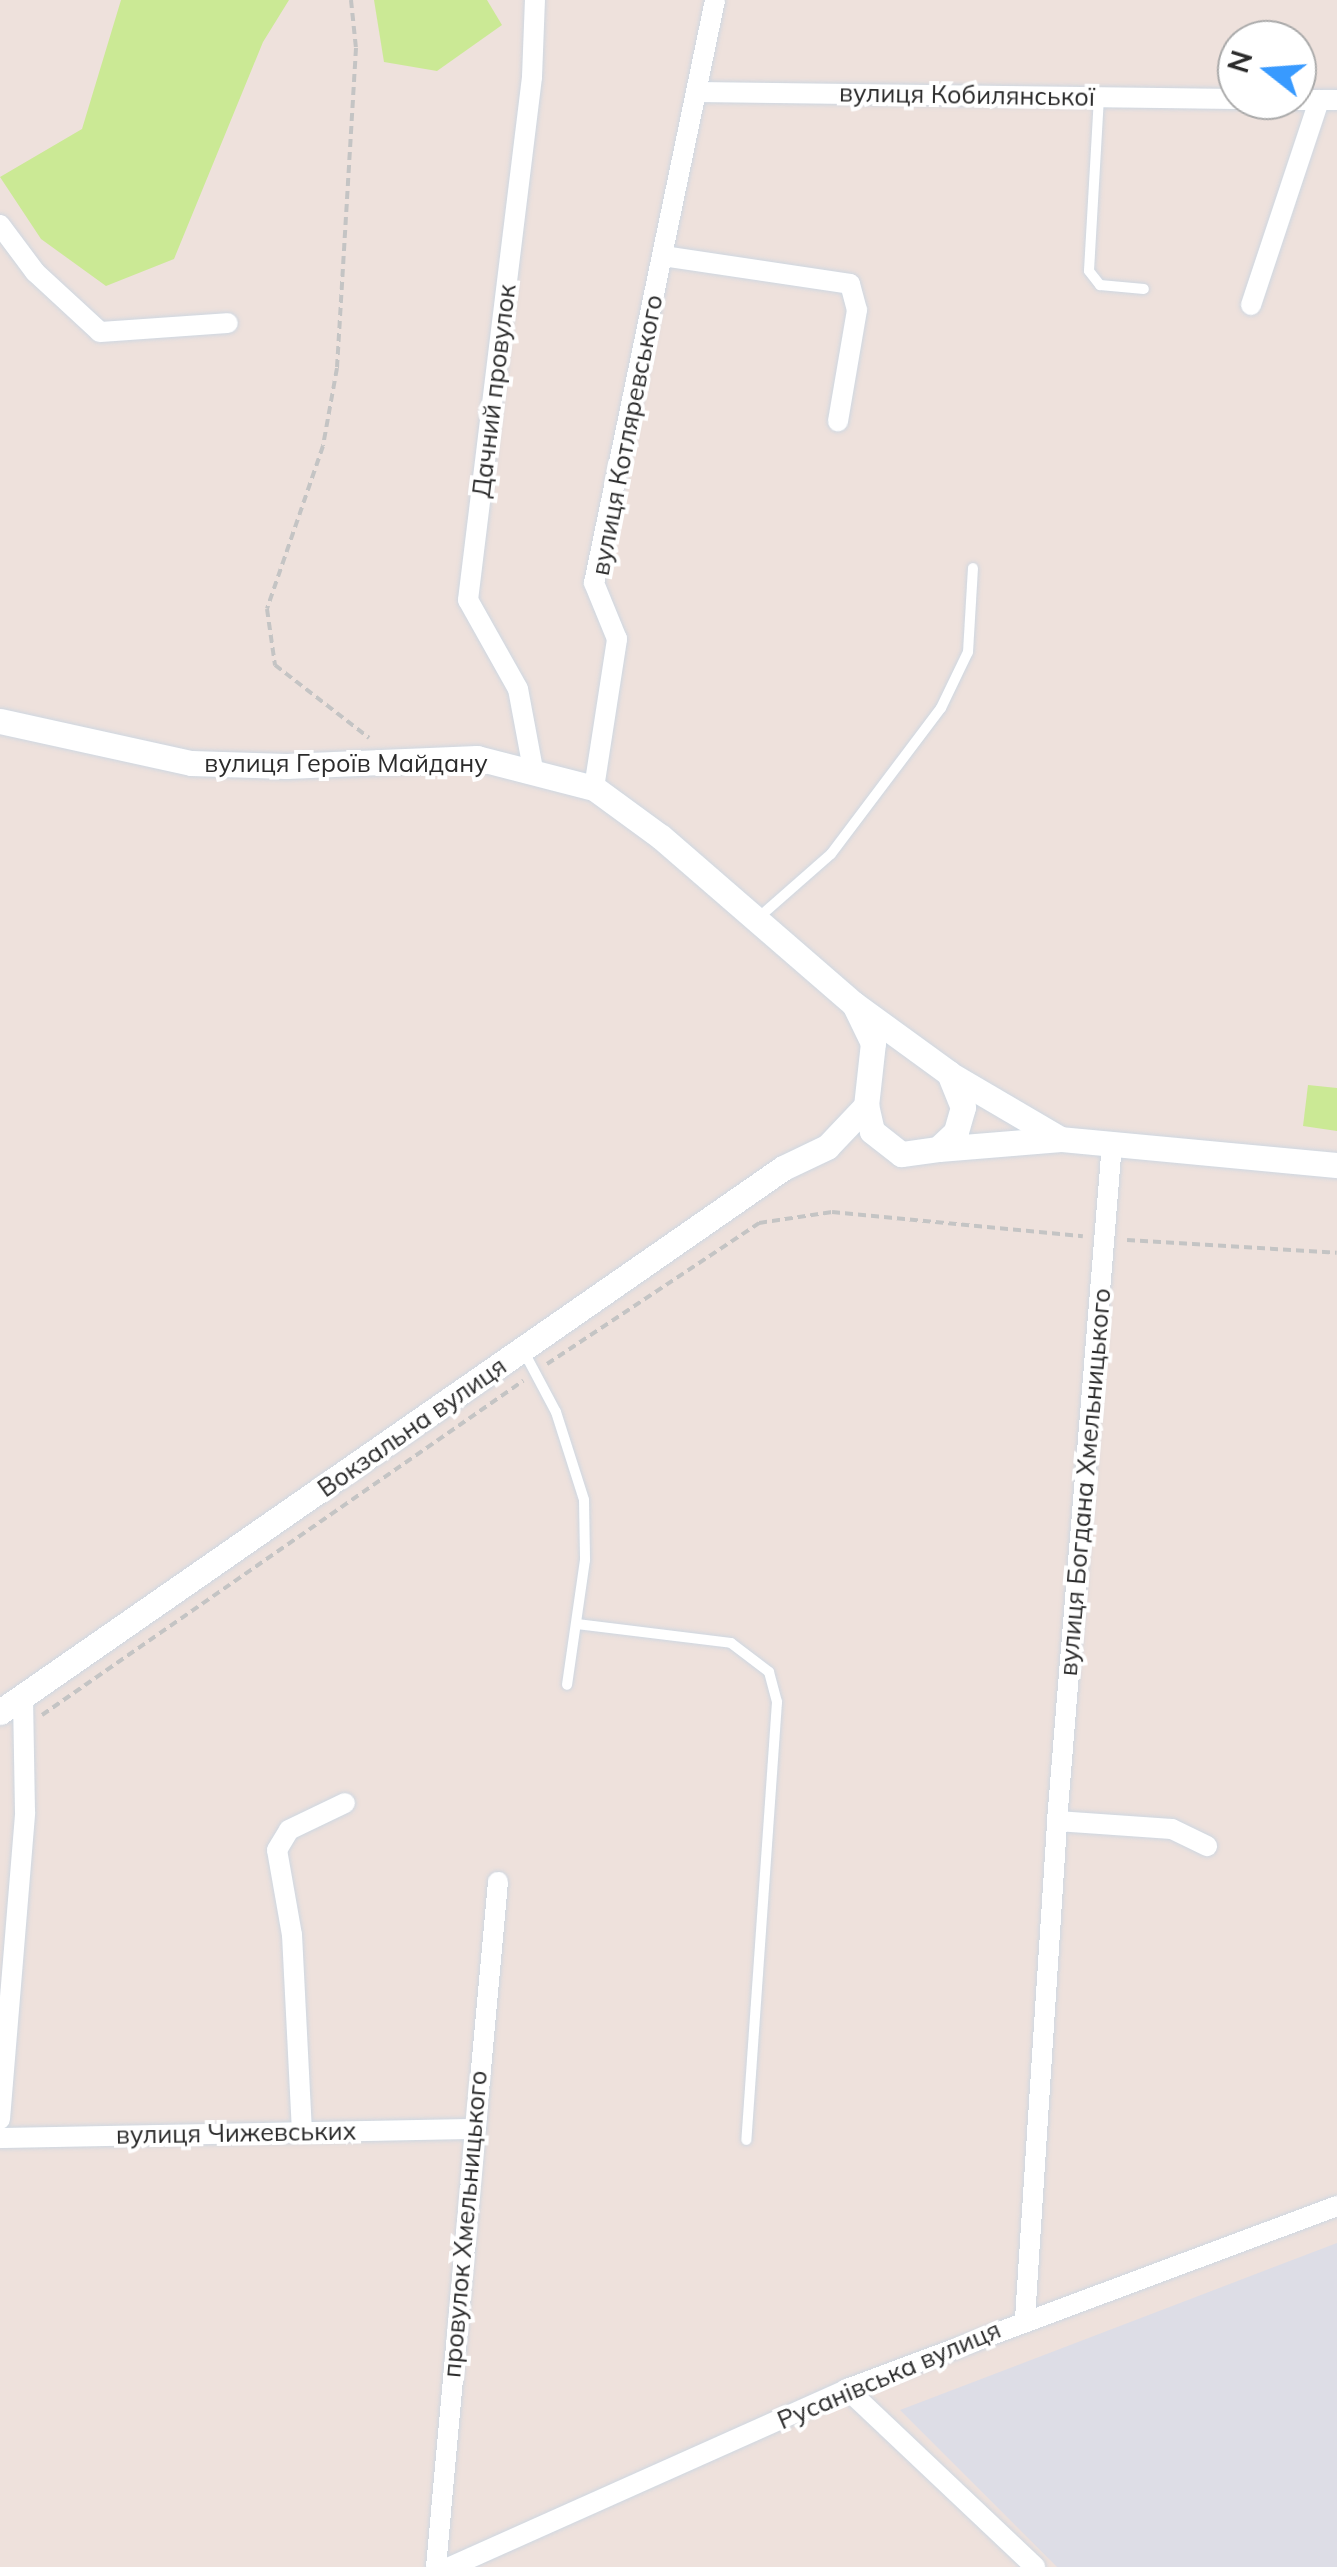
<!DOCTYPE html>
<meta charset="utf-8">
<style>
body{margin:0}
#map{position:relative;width:1337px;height:2567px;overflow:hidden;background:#eee1dc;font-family:Mulish,sans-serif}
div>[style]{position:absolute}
.industrial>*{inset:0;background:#dddde6}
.green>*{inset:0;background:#cbe995}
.path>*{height:4px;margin-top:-2px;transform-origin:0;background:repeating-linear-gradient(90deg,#c4c4c4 0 8px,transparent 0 13px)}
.roads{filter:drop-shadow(0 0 2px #ced7e1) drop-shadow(0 0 2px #ced7e1)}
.service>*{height:10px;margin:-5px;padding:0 5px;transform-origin:5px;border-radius:5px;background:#fff}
.minor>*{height:20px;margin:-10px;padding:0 10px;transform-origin:10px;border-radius:10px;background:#fff}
.tertiary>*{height:25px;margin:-12.5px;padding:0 12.5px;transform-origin:12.5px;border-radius:12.5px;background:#fff}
span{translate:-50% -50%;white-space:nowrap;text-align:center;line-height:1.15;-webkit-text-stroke:8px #fff;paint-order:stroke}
.street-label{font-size:25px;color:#2b2b2b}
.north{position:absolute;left:1217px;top:20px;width:100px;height:100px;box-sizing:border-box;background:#fff;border:2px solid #aaa;border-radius:50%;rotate:287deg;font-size:28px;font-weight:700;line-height:40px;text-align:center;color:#2b2b2b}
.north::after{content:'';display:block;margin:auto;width:35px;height:45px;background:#389aff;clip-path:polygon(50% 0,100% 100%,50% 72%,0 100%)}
</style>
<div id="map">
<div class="industrial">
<div style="clip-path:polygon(1337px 2243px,1337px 2567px,1057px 2567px,900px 2410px)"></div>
</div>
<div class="green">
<div style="clip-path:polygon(121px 0,289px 0,263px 42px,174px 259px,106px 286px,41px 239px,0 177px,82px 129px)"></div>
<div style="clip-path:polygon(374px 0,487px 0,502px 25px,437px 71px,384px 62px)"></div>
<div style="clip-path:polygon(1308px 1085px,1337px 1088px,1337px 1131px,1303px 1126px)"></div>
</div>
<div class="path">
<div style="left:351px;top:0;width:48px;rotate:84.1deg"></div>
<div style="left:356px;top:48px;width:321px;rotate:93.4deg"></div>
<div style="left:337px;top:368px;width:79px;rotate:100.2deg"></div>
<div style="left:323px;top:446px;width:172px;rotate:109deg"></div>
<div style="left:267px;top:609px;width:57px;rotate:81.9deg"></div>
<div style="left:275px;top:665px;width:119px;rotate:37.8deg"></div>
<div style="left:1127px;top:1240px;width:210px;rotate:3.5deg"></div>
<div style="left:547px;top:1364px;width:255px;rotate:-33.6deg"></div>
<div style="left:759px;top:1223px;width:74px;rotate:-8.6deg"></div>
<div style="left:832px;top:1212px;width:252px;rotate:5.5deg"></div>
<div style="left:42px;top:1715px;width:586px;rotate:-34.78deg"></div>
</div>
<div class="roads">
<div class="service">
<div style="left:1099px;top:97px;width:174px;rotate:93.3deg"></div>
<div style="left:1089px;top:271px;width:18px;rotate:52deg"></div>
<div style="left:1100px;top:285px;width:44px;rotate:5.2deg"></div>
<div style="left:757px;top:919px;width:98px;rotate:-41.3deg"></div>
<div style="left:831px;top:854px;width:183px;rotate:-53deg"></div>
<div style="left:941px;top:708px;width:62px;rotate:-64.3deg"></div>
<div style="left:968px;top:652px;width:84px;rotate:-86.6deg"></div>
<div style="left:523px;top:1350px;width:70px;rotate:62deg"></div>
<div style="left:556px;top:1412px;width:92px;rotate:72.3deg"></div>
<div style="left:584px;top:1500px;width:60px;rotate:89deg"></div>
<div style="left:585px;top:1560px;width:126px;rotate:98.2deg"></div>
<div style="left:577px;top:1624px;width:155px;rotate:7deg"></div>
<div style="left:731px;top:1643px;width:48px;rotate:37.3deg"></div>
<div style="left:769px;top:1672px;width:31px;rotate:75deg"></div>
<div style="left:777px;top:1702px;width:439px;rotate:94deg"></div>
</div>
<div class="minor">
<div style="left:697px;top:92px;width:540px;rotate:0.74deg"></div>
<div style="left:1297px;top:100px;width:40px"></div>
<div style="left:0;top:225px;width:59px;rotate:53.3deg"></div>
<div style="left:35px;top:272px;width:88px;rotate:42.7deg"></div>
<div style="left:100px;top:332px;width:128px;rotate:-4deg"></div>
<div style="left:663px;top:256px;width:189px;rotate:8.5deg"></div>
<div style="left:850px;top:284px;width:27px;rotate:75deg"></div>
<div style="left:857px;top:310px;width:113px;rotate:99.7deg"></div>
<div style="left:1251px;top:305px;width:216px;rotate:-71.6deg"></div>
<div style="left:533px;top:769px;width:81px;rotate:-100.6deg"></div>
<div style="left:518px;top:689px;width:102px;rotate:-119.3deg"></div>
<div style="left:468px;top:600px;width:527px;rotate:-83.02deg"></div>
<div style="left:532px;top:77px;width:77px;rotate:-87.8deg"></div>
<div style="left:594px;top:788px;width:151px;rotate:-81.2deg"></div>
<div style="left:617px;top:639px;width:61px;rotate:-112.3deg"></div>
<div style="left:594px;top:583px;width:595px;rotate:-78.27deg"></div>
<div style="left:1057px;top:1821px;width:115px;rotate:4deg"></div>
<div style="left:1172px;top:1829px;width:39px;rotate:26deg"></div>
<div style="left:0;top:2119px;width:308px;rotate:-85.3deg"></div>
<div style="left:25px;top:1812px;width:115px;rotate:-91deg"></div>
<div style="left:302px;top:2132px;width:197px;rotate:-92.9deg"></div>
<div style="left:292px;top:1935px;width:86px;rotate:-100deg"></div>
<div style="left:277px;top:1850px;width:23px;rotate:-59deg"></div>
<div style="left:289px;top:1830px;width:62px;rotate:-25.7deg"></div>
<div style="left:0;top:2138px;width:472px;rotate:-1.1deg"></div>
<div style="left:1025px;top:2319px;width:499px;rotate:-86.3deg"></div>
<div style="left:1057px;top:1821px;width:679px;rotate:-85.36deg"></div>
<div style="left:847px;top:2389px;width:259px;rotate:43.4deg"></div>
<div style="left:436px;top:2567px;width:688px;rotate:-84.83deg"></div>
<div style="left:450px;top:2567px;width:435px;rotate:-24.1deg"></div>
<div style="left:847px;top:2389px;width:523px;rotate:-20.48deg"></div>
</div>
<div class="tertiary">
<div style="left:0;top:721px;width:196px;rotate:12.4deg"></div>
<div style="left:191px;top:763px;width:95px;rotate:1.8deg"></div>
<div style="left:286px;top:766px;width:191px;rotate:-2.4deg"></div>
<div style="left:477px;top:758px;width:121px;rotate:14.4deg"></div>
<div style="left:594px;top:788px;width:83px;rotate:36.2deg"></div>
<div style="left:661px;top:837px;width:255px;rotate:40.9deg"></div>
<div style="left:854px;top:1004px;width:117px;rotate:36deg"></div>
<div style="left:949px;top:1073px;width:37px;rotate:68deg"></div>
<div style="left:963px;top:1107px;width:26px;rotate:106deg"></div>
<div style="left:956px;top:1132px;width:25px;rotate:137deg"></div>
<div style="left:938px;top:1149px;width:37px;rotate:172deg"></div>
<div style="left:901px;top:1154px;width:37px;rotate:-142deg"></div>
<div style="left:872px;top:1131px;width:26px;rotate:-103deg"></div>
<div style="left:866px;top:1106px;width:63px;rotate:-83.7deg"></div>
<div style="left:873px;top:1043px;width:43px;rotate:-116deg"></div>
<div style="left:953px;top:1076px;width:121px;rotate:30.4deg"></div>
<div style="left:939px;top:1149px;width:122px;rotate:-4.7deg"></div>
<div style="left:1061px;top:1139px;width:277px;rotate:5.4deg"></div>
<div style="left:0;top:1712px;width:953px;rotate:-34.79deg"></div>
<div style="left:783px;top:1168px;width:49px;rotate:-25.5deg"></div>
<div style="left:827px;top:1147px;width:57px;rotate:-46.4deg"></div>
</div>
</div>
<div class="street-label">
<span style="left:967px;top:95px;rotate:1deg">вулиця Кобилянської</span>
<span style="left:494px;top:391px;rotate:-83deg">Дачний провулок</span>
<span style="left:627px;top:435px;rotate:-79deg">вулиця Котляревського</span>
<span style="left:346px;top:763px">вулиця Героїв Майдану</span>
<span style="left:412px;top:1427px;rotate:-35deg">Вокзальна вулиця</span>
<span style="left:1085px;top:1482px;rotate:-85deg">вулиця Богдана Хмельницького</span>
<span style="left:236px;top:2133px;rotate:-1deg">вулиця Чижевських</span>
<span style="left:465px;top:2224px;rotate:-85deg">провулок Хмельницького</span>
<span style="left:889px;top:2375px;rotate:-23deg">Русанівська вулиця</span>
</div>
<div class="north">N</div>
</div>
